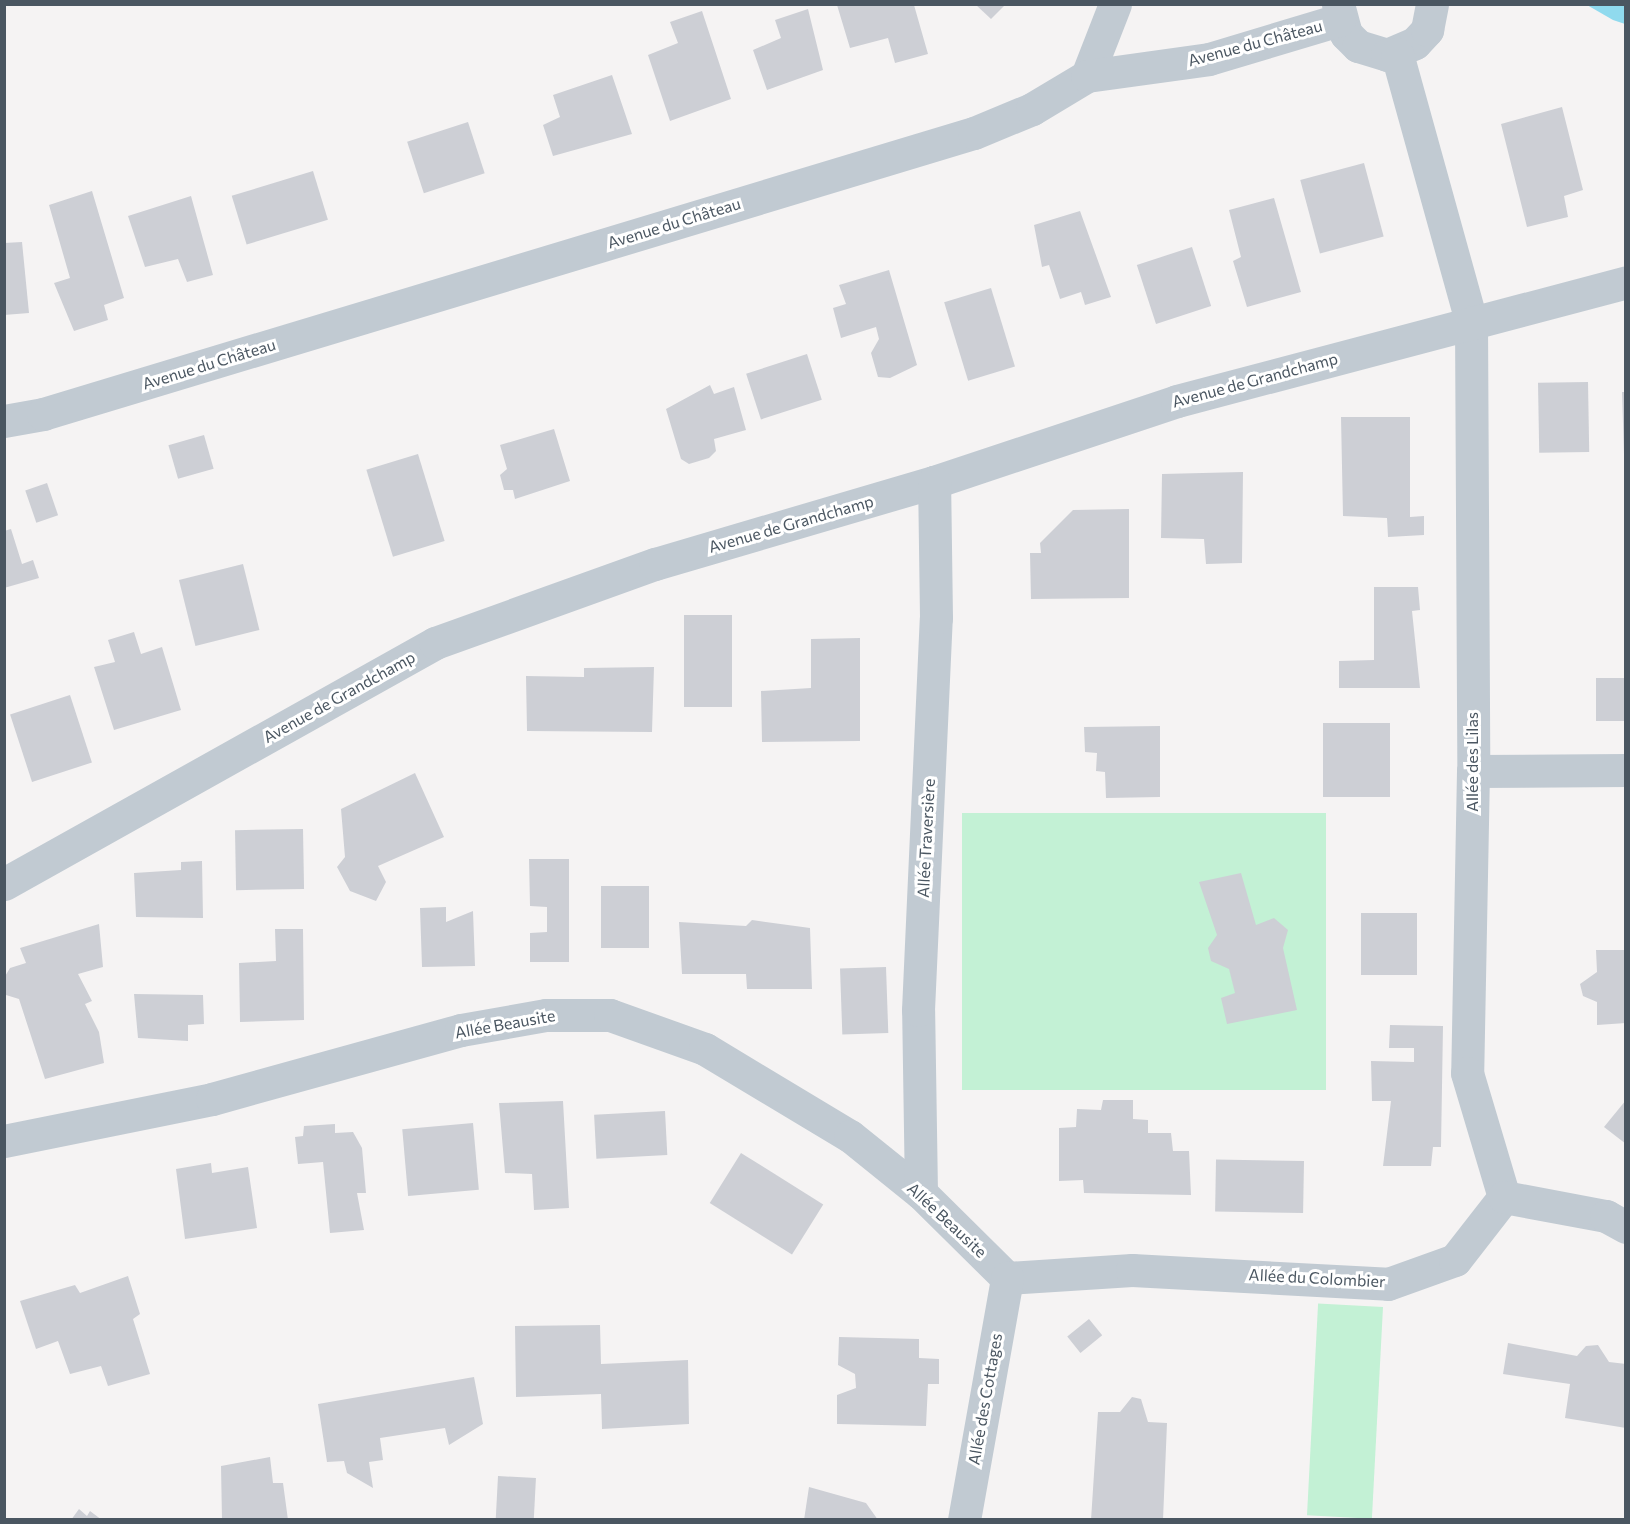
<!DOCTYPE html>
<meta charset="utf-8">
<style>
body{margin:0}
#map{position:relative;width:1630px;height:1524px;overflow:hidden;background:#f5f3f3;font-family:Commissioner,sans-serif}
div>[style]{position:absolute}
.green>*{inset:0;background:#c3f1d5;transform-origin:0 0}
.water>*{inset:0;background:#90daee}
.building>*{inset:0;background:#cdcfd5;transform-origin:0 0}
.minor>*{height:33px;margin:-16.5px;padding:0 16.5px;transform-origin:16.5px;border-radius:16.5px;background:#c1cad2}
span{translate:-50% -50%;white-space:nowrap;text-align:center;line-height:1.15;-webkit-text-stroke:6px #fff;paint-order:stroke}
.street-label{font-size:16px;color:#4a5661}
.frame{position:absolute;inset:0;border:6px solid #4a5661;pointer-events:none}
</style>
<div id="map">
<div class="green">
<div style="left:1326px;top:813px;width:277px;height:364px;rotate:90deg"></div>
<div style="left:1383px;top:1307px;width:212px;height:65px;rotate:93deg"></div>
</div>
<div class="water">
<div style="clip-path:polygon(1587px 5px,1625px 5px,1625px 24px,1613px 20px)"></div>
</div>
<div class="building">
<div style="clip-path:polygon(975px 4px,1006px 4px,991px 19px)"></div>
<div style="clip-path:polygon(837px 5px,914px 5px,928px 54px,895px 63px,888px 38px,850px 48px)"></div>
<div style="clip-path:polygon(808px 9px,823px 70px,767px 90px,753px 50px,781px 38px,775px 20px)"></div>
<div style="clip-path:polygon(702px 11px,731px 99px,670px 121px,648px 55px,678px 43px,670px 22px)"></div>
<div style="clip-path:polygon(612px 75px,632px 134px,553px 156px,543px 125px,560px 117px,553px 95px)"></div>
<div style="clip-path:polygon(1562px 107px,1583px 190px,1564px 196px,1568px 217px,1527px 227px,1501px 124px)"></div>
<div style="left:468px;top:122px;width:54px;height:64px;rotate:72deg"></div>
<div style="left:1364px;top:163px;width:76px;height:66px;rotate:75deg"></div>
<div style="left:313px;top:171px;width:51px;height:85px;rotate:73deg"></div>
<div style="clip-path:polygon(92px 191px,124px 298px,104px 305px,108px 320px,74px 331px,54px 283px,70px 278px,49px 205px)"></div>
<div style="clip-path:polygon(191px 196px,213px 275px,187px 282px,178px 259px,145px 267px,128px 216px)"></div>
<div style="clip-path:polygon(1274px 198px,1301px 292px,1247px 307px,1233px 261px,1241px 257px,1229px 210px)"></div>
<div style="clip-path:polygon(1080px 211px,1111px 297px,1085px 305px,1081px 292px,1060px 299px,1049px 265px,1042px 267px,1034px 225px)"></div>
<div style="clip-path:polygon(22px 242px,29px 313px,4px 315px,4px 243px)"></div>
<div style="left:1192px;top:247px;width:62px;height:58px;rotate:72deg"></div>
<div style="clip-path:polygon(889px 270px,917px 365px,890px 378px,878px 377px,871px 353px,879px 339px,876px 327px,841px 338px,833px 308px,846px 304px,839px 285px)"></div>
<div style="left:991px;top:288px;width:82px;height:49px;rotate:73deg"></div>
<div style="left:807px;top:354px;width:48px;height:64px;rotate:72deg"></div>
<div style="left:1588px;top:382px;width:70px;height:50px;rotate:89deg"></div>
<div style="clip-path:polygon(710px 385px,714px 394px,734px 387px,746px 430px,714px 439px,716px 451px,709px 458px,689px 464px,681px 459px,666px 409px)"></div>
<div style="clip-path:polygon(1622px 392px,1626px 392px,1626px 454px,1624px 454px)"></div>
<div style="clip-path:polygon(1341px 417px,1410px 417px,1410px 517px,1424px 516px,1424px 535px,1388px 537px,1387px 518px,1343px 516px)"></div>
<div style="clip-path:polygon(554px 429px,570px 481px,515px 499px,513px 490px,504px 490px,500px 475px,507px 469px,500px 445px)"></div>
<div style="left:204px;top:435px;width:35px;height:37px;rotate:74deg"></div>
<div style="left:418px;top:454px;width:91px;height:54px;rotate:73deg"></div>
<div style="clip-path:polygon(1243px 472px,1242px 563px,1206px 564px,1204px 539px,1161px 538px,1162px 474px)"></div>
<div style="left:47px;top:483px;width:34px;height:23px;rotate:71deg"></div>
<div style="clip-path:polygon(1129px 509px,1129px 598px,1031px 599px,1030px 553px,1041px 553px,1040px 543px,1073px 510px)"></div>
<div style="clip-path:polygon(11px 529px,22px 564px,33px 560px,39px 578px,4px 588px,4px 531px)"></div>
<div style="left:243px;top:564px;width:68px;height:66px;rotate:76deg"></div>
<div style="clip-path:polygon(1374px 587px,1418px 587px,1420px 610px,1412px 611px,1420px 688px,1339px 688px,1339px 661px,1374px 660px)"></div>
<div style="left:684px;top:615px;width:48px;height:92px"></div>
<div style="clip-path:polygon(134px 632px,141px 654px,162px 647px,181px 710px,114px 730px,94px 667px,115px 662px,108px 640px)"></div>
<div style="clip-path:polygon(860px 638px,860px 741px,762px 742px,761px 691px,811px 688px,811px 639px)"></div>
<div style="clip-path:polygon(654px 667px,652px 732px,527px 731px,526px 676px,584px 677px,584px 668px)"></div>
<div style="left:1596px;top:678px;width:30px;height:43px"></div>
<div style="left:70px;top:695px;width:71px;height:63px;rotate:72deg"></div>
<div style="left:1323px;top:723px;width:67px;height:74px"></div>
<div style="clip-path:polygon(1160px 726px,1160px 797px,1106px 798px,1105px 772px,1096px 771px,1097px 753px,1085px 752px,1084px 727px)"></div>
<div style="clip-path:polygon(415px 773px,444px 837px,378px 866px,386px 882px,376px 901px,350px 891px,337px 867px,345px 857px,341px 809px)"></div>
<div style="left:303px;top:829px;width:60px;height:68px;rotate:89deg"></div>
<div style="clip-path:polygon(529px 859px,569px 859px,569px 962px,530px 962px,530px 933px,547px 932px,547px 907px,530px 906px)"></div>
<div style="clip-path:polygon(202px 861px,203px 918px,136px 917px,134px 873px,181px 870px,181px 862px)"></div>
<div style="clip-path:polygon(1241px 873px,1256px 925px,1274px 918px,1288px 930px,1283px 948px,1297px 1010px,1227px 1024px,1221px 998px,1235px 993px,1229px 969px,1211px 961px,1208px 948px,1217px 935px,1199px 882px)"></div>
<div style="left:601px;top:886px;width:48px;height:62px"></div>
<div style="clip-path:polygon(446px 907px,446px 922px,473px 911px,475px 966px,422px 967px,420px 908px)"></div>
<div style="left:1361px;top:913px;width:56px;height:62px"></div>
<div style="clip-path:polygon(752px 920px,810px 928px,812px 989px,747px 989px,746px 974px,682px 974px,679px 922px,746px 926px)"></div>
<div style="clip-path:polygon(99px 924px,103px 967px,78px 974px,92px 1001px,85px 1004px,99px 1032px,104px 1063px,45px 1079px,19px 999px,6px 995px,4px 978px,10px 968px,26px 963px,20px 948px)"></div>
<div style="clip-path:polygon(275px 929px,303px 929px,304px 1020px,240px 1022px,239px 963px,276px 961px)"></div>
<div style="clip-path:polygon(1596px 950px,1626px 950px,1626px 1023px,1597px 1025px,1597px 1002px,1583px 996px,1580px 984px,1597px 972px)"></div>
<div style="left:886px;top:967px;width:66px;height:46px;rotate:88deg"></div>
<div style="clip-path:polygon(134px 994px,203px 995px,204px 1024px,188px 1025px,188px 1041px,138px 1038px)"></div>
<div style="clip-path:polygon(1390px 1025px,1443px 1026px,1441px 1147px,1433px 1147px,1431px 1166px,1383px 1166px,1391px 1101px,1372px 1101px,1371px 1061px,1414px 1062px,1414px 1048px,1389px 1048px)"></div>
<div style="clip-path:polygon(1103px 1100px,1133px 1100px,1133px 1119px,1148px 1120px,1148px 1133px,1171px 1133px,1173px 1151px,1189px 1151px,1191px 1195px,1084px 1193px,1083px 1180px,1059px 1181px,1059px 1128px,1076px 1127px,1077px 1109px,1101px 1110px)"></div>
<div style="clip-path:polygon(1626px 1100px,1626px 1144px,1604px 1127px)"></div>
<div style="clip-path:polygon(563px 1101px,569px 1208px,534px 1210px,532px 1174px,505px 1173px,499px 1103px)"></div>
<div style="left:665px;top:1111px;width:44px;height:71px;rotate:87deg"></div>
<div style="left:473px;top:1123px;width:67px;height:71px;rotate:85deg"></div>
<div style="clip-path:polygon(335px 1124px,335px 1133px,353px 1132px,362px 1148px,366px 1193px,357px 1193px,364px 1230px,330px 1233px,323px 1162px,298px 1164px,295px 1137px,303px 1136px,304px 1126px)"></div>
<div style="left:741px;top:1153px;width:97px;height:59px;rotate:32deg"></div>
<div style="left:1304px;top:1161px;width:52px;height:88px;rotate:91deg"></div>
<div style="clip-path:polygon(211px 1163px,212px 1173px,248px 1167px,257px 1228px,185px 1239px,176px 1169px)"></div>
<div style="clip-path:polygon(128px 1276px,140px 1314px,133px 1319px,150px 1374px,108px 1386px,101px 1366px,70px 1374px,58px 1341px,36px 1349px,20px 1301px,75px 1285px,80px 1293px)"></div>
<div style="left:1089px;top:1319px;width:21px;height:28px;rotate:51deg"></div>
<div style="clip-path:polygon(600px 1325px,601px 1364px,688px 1360px,689px 1424px,602px 1429px,601px 1394px,516px 1397px,515px 1326px)"></div>
<div style="clip-path:polygon(839px 1337px,919px 1339px,919px 1358px,939px 1359px,939px 1384px,928px 1384px,926px 1426px,837px 1424px,837px 1395px,856px 1388px,855px 1374px,838px 1365px)"></div>
<div style="clip-path:polygon(1508px 1343px,1577px 1356px,1586px 1346px,1598px 1345px,1609px 1362px,1626px 1364px,1626px 1428px,1565px 1418px,1570px 1384px,1503px 1374px)"></div>
<div style="clip-path:polygon(474px 1377px,483px 1424px,449px 1445px,445px 1428px,380px 1438px,383px 1460px,369px 1462px,373px 1488px,347px 1473px,344px 1461px,327px 1462px,318px 1404px)"></div>
<div style="clip-path:polygon(1132px 1397px,1141px 1399px,1148px 1422px,1167px 1423px,1163px 1520px,1091px 1520px,1098px 1412px,1120px 1412px)"></div>
<div style="clip-path:polygon(270px 1457px,273px 1483px,283px 1483px,288px 1520px,222px 1520px,221px 1466px)"></div>
<div style="left:498px;top:1476px;width:38px;height:43px;rotate:3deg"></div>
<div style="clip-path:polygon(809px 1487px,866px 1503px,878px 1520px,804px 1520px)"></div>
<div style="clip-path:polygon(79px 1509px,87px 1516px,90px 1511px,102px 1520px,71px 1520px)"></div>
</div>
<div class="minor">
<div style="left:1338px;top:4px;width:31px;rotate:75deg"></div>
<div style="left:1346px;top:34px;width:17px;rotate:45deg"></div>
<div style="left:1358px;top:46px;width:30px;rotate:17deg"></div>
<div style="left:1387px;top:55px;width:30px;rotate:-23deg"></div>
<div style="left:1415px;top:43px;width:18px;rotate:-47deg"></div>
<div style="left:1427px;top:30px;width:26px;rotate:-79deg"></div>
<div style="left:1397px;top:54px;width:277px;rotate:74.5deg"></div>
<div style="left:1471px;top:321px;width:450px;rotate:89.7deg"></div>
<div style="left:1473px;top:771px;width:302px;rotate:91.1deg"></div>
<div style="left:1467px;top:1073px;width:129px;rotate:73.4deg"></div>
<div style="left:1087px;top:76px;width:77px;rotate:-68.7deg"></div>
<div style="left:4px;top:421px;width:40px;rotate:-10deg"></div>
<div style="left:43px;top:414px;width:972px;rotate:-16.8deg"></div>
<div style="left:974px;top:133px;width:63px;rotate:-22.5deg"></div>
<div style="left:1032px;top:109px;width:64px;rotate:-31deg"></div>
<div style="left:1087px;top:76px;width:123px;rotate:-7.9deg"></div>
<div style="left:1209px;top:59px;width:136px;rotate:-16.7deg"></div>
<div style="left:1473px;top:771px;width:153px;rotate:-0.4deg"></div>
<div style="left:4px;top:884px;width:494px;rotate:-29.2deg"></div>
<div style="left:435px;top:643px;width:234px;rotate:-19.8deg"></div>
<div style="left:655px;top:564px;width:291px;rotate:-16.4deg"></div>
<div style="left:934px;top:482px;width:256px;rotate:-18.4deg"></div>
<div style="left:1177px;top:401px;width:465px;rotate:-14.8deg"></div>
<div style="left:4px;top:1141px;width:212px;rotate:-11.4deg"></div>
<div style="left:212px;top:1099px;width:258px;rotate:-15.5deg"></div>
<div style="left:461px;top:1030px;width:86px;rotate:-10deg"></div>
<div style="left:546px;top:1015px;width:64px"></div>
<div style="left:610px;top:1015px;width:101px;rotate:19.7deg"></div>
<div style="left:705px;top:1049px;width:169px;rotate:31deg"></div>
<div style="left:850px;top:1136px;width:91px;rotate:38.8deg"></div>
<div style="left:921px;top:1193px;width:121px;rotate:44.7deg"></div>
<div style="left:921px;top:1193px;width:183px;rotate:-90.9deg"></div>
<div style="left:918px;top:1010px;width:392px;rotate:-87.4deg"></div>
<div style="left:936px;top:618px;width:136px;rotate:-90.8deg"></div>
<div style="left:1007px;top:1278px;width:125px;rotate:-3.7deg"></div>
<div style="left:1132px;top:1270px;width:256px;rotate:3.1deg"></div>
<div style="left:1388px;top:1284px;width:71px;rotate:-19.7deg"></div>
<div style="left:1455px;top:1260px;width:80px;rotate:-52.1deg"></div>
<div style="left:1504px;top:1197px;width:104px;rotate:10.6deg"></div>
<div style="left:1606px;top:1216px;width:23px;rotate:29deg"></div>
<div style="left:964px;top:1520px;width:246px;rotate:-79.9deg"></div>
</div>
<div class="street-label">
<span style="left:1255px;top:43px;rotate:-15deg">Avenue du Château</span>
<span style="left:674px;top:223px;rotate:-17deg">Avenue du Château</span>
<span style="left:209px;top:364px;rotate:-17deg">Avenue du Château</span>
<span style="left:1255px;top:380px;rotate:-15deg">Avenue de Grandchamp</span>
<span style="left:791px;top:524px;rotate:-16deg">Avenue de Grandchamp</span>
<span style="left:339px;top:697px;rotate:-29deg">Avenue de Grandchamp</span>
<span style="left:1472px;top:762px;rotate:-90deg">Allée des Lilas</span>
<span style="left:926px;top:838px;rotate:-87deg">Allée Traversière</span>
<span style="left:505px;top:1024px;rotate:-10deg">Allée Beausite</span>
<span style="left:947px;top:1220px;rotate:43deg">Allée Beausite</span>
<span style="left:1317px;top:1278px;rotate:3deg">Allée du Colombier</span>
<span style="left:985px;top:1399px;rotate:-80deg">Allée des Cottages</span>
</div>
<div class="frame"></div>
</div>
